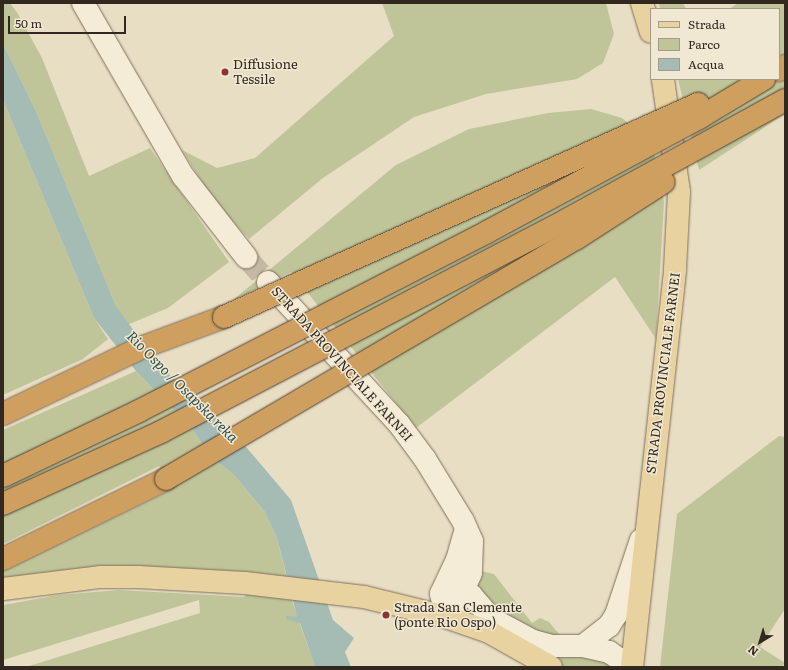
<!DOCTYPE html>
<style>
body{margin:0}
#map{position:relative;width:788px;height:670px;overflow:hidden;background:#e8dec4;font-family:Literata,serif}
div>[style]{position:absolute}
.green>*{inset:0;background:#bfc599}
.water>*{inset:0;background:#a5bcb5}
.minor-tunnel>*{height:22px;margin-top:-11px;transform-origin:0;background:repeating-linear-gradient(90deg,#c4baa3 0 22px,transparent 0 33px)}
.roads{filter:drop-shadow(0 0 1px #80705c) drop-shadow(0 0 1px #80705c)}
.minor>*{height:22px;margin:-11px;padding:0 11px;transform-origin:11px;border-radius:11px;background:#f4ecd6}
.major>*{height:22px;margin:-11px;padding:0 11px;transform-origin:11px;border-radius:11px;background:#e7d2a0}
.highway>*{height:22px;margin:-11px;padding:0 11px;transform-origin:11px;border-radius:11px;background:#ce9f5e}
.bridges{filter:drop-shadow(0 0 1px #4f3f30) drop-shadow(0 0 1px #4f3f30)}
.highway-bridge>*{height:22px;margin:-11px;padding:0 11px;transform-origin:11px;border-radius:11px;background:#ce9f5e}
.dots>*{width:11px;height:11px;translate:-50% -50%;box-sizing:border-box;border:2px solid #f0e8d2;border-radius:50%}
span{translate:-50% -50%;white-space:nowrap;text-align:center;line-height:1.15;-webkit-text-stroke:3px #f0e8d2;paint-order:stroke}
.poi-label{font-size:13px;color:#32281f}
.left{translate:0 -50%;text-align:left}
.street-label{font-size:13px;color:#32281f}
.water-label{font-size:14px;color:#30504f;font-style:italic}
.frame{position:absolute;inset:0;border:4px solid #32281f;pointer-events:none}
.legend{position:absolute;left:650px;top:8px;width:130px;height:72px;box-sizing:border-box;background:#f0e8d2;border:1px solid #a49b8a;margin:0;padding:5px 7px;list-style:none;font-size:12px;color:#32281f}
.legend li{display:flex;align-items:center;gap:8px;height:20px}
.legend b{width:20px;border:1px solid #a49b8a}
.north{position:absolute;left:740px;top:622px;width:40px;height:40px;-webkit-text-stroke:3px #f0e8d2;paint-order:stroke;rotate:218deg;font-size:11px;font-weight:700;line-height:16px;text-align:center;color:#32281f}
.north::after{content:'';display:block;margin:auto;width:14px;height:18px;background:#32281f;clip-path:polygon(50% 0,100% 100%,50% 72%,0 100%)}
.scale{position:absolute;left:8px;top:16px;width:118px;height:18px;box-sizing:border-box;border:2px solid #32281f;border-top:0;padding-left:5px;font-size:12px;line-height:14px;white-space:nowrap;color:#32281f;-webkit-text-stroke:3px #f0e8d2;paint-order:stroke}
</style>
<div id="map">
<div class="green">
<div style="clip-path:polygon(3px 3px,10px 3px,18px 14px,42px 58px,89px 176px,150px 148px,229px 262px,168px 308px,127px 325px,116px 306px,36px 111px,3px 44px)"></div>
<div style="clip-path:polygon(382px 3px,606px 3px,614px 34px,603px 63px,577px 79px,486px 94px,414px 117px,323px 178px,249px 239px,213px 200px,182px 150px,217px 168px,255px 158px,394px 36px)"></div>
<div style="clip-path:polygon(659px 3px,683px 3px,686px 9px,660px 9px)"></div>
<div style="clip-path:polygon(738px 3px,785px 3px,785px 114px,699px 170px,678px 79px,779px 79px,779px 9px,729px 9px)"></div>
<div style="clip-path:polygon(3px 100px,94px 318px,108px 339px,83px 359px,3px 395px)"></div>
<div style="clip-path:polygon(591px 109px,622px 118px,646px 138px,655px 157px,664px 202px,656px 339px,615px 277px,416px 428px,291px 272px,233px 300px,396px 165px,469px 129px,548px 113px)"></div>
<div style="clip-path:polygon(136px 371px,193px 430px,211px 457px,234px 475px,265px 512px,277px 538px,293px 604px,315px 667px,26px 667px,200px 613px,199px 600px,3px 660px,3px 605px,59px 595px,119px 590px,244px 597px,256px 584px,257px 573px,85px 569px,3px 578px,3px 571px,173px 489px,159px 466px,3px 544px,3px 430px)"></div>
<div style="clip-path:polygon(779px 436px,785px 437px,785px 609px,760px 647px,785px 663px,782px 667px,660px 667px,677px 514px)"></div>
<div style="clip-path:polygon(481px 571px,494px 574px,532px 623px,540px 618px,549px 622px,560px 635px,559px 640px,501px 616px,478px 593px,475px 581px)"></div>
<div style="clip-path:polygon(592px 653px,612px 667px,562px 667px,547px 654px)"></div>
</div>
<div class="water">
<div style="clip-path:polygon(3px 44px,36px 111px,116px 306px,157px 363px,247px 448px,291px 500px,333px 620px,354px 638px,345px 652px,351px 667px,315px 667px,300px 623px,286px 619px,286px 616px,297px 617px,277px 538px,265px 512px,234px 475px,211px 457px,193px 430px,136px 371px,94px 318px,3px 100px)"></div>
</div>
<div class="minor-tunnel">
<div style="left:246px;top:257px;width:33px;rotate:49deg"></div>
</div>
<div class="roads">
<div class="minor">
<div style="left:83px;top:3px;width:200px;rotate:60deg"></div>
<div style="left:183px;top:176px;width:103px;rotate:52.1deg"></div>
<div style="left:268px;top:282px;width:193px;rotate:47.3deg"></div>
<div style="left:399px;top:424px;width:44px;rotate:53.4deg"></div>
<div style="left:425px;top:459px;width:73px;rotate:58.5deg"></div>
<div style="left:463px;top:521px;width:22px;rotate:66deg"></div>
<div style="left:472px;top:541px;width:32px;rotate:92deg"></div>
<div style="left:471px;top:573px;width:38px;rotate:115deg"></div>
<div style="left:455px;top:607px;width:13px;rotate:132deg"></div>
<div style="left:446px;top:617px;width:24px;rotate:-102deg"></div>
<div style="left:441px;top:594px;width:38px;rotate:-65deg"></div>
<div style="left:457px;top:560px;width:33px;rotate:-74deg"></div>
<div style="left:452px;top:586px;width:21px;rotate:25deg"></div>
<div style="left:471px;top:595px;width:32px;rotate:49deg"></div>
<div style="left:492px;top:619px;width:47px;rotate:28.2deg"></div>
<div style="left:533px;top:641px;width:20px;rotate:15deg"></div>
<div style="left:552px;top:646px;width:31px"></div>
<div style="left:583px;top:646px;width:33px;rotate:-38deg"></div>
<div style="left:609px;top:626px;width:13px;rotate:-58deg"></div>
<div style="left:616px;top:615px;width:79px;rotate:-71.6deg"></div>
<div style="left:583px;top:646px;width:27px;rotate:13deg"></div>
<div style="left:609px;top:652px;width:27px;rotate:34deg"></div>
</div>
<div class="major">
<div style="left:642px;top:3px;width:30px;rotate:73deg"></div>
<div style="left:3px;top:589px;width:99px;rotate:-7deg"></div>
<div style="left:101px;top:577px;width:37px"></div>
<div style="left:138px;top:577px;width:107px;rotate:3.2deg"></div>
<div style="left:245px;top:583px;width:120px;rotate:6.7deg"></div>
<div style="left:364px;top:597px;width:84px;rotate:13.7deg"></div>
<div style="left:446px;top:617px;width:46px;rotate:19.2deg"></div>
<div style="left:489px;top:632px;width:71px;rotate:29.4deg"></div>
<div style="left:632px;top:667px;width:400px;rotate:-83.8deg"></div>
<div style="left:675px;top:269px;width:77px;rotate:-87deg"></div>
<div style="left:679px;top:192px;width:114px;rotate:-98.1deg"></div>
</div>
<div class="highway">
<div style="left:779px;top:70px;width:7px;rotate:-34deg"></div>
<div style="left:3px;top:414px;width:155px;rotate:-25.6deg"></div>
<div style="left:143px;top:347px;width:86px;rotate:-20.3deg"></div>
<div style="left:3px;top:559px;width:182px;rotate:-26.1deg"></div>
</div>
</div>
<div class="bridges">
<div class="highway-bridge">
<div style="left:224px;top:317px;width:520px;rotate:-24.2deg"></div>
<div style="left:3px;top:476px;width:151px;rotate:-25.5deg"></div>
<div style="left:139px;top:411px;width:391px;rotate:-27.2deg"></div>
<div style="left:487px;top:232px;width:241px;rotate:-28.3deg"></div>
<div style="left:699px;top:118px;width:76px;rotate:-31deg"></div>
<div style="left:166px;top:479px;width:476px;rotate:-30.4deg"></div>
<div style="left:577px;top:238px;width:103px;rotate:-32.8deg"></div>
<div style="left:3px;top:504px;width:174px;rotate:-24.5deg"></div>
<div style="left:161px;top:432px;width:457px;rotate:-27.6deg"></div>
<div style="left:566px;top:220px;width:250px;rotate:-28.7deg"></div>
</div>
</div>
<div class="dots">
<div style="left:225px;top:72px;background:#883534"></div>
<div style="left:386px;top:615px;background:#883534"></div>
</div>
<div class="poi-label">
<span class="left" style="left:233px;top:72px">Diffusione<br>Tessile</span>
<span class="left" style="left:394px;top:615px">Strada San Clemente<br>(ponte Rio Ospo)</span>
</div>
<div class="street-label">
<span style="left:342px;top:364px;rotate:48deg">STRADA PROVINCIALE FARNEI</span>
<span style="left:663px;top:373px;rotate:-83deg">STRADA PROVINCIALE FARNEI</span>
</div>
<div class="water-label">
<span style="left:183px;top:386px;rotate:45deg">Rio Ospo / Osapska reka</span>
</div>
<div class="frame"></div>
<ul class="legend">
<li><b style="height:5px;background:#e7d2a0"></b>Strada</li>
<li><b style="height:11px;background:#bfc599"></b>Parco</li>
<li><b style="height:11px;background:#a5bcb5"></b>Acqua</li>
</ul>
<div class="north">N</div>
<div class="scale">50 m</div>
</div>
